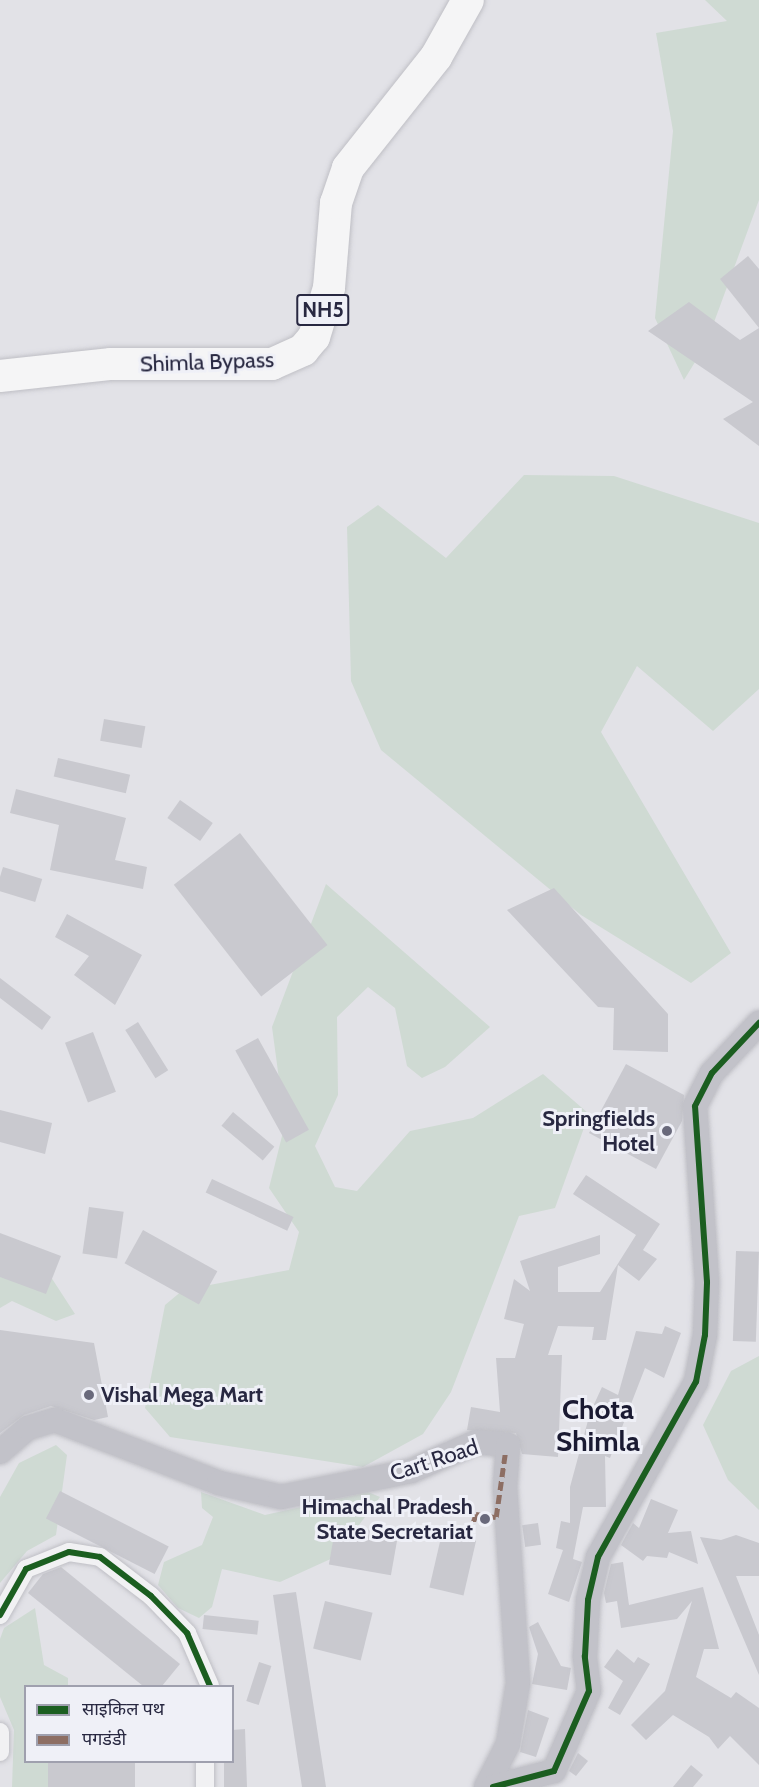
<!DOCTYPE html>
<meta charset="utf-8">
<style>
body{margin:0}
#map{position:relative;width:759px;height:1787px;overflow:hidden;background:#e2e2e7;font-family:Cabin,"Noto Sans Devanagari",sans-serif}
div>[style]{position:absolute}
.green>*{inset:0;background:#cfdad3}
.building>*{inset:0;background:#c9c9cf;transform-origin:0 0}
.roads{filter:drop-shadow(0 0 2px #bfbfc5) drop-shadow(0 0 2px #bfbfc5)}
.street>*{height:18px;margin:-9px;padding:0 9px;transform-origin:9px;border-radius:9px;background:#f1f1f3}
.secondary>*{height:24px;margin:-12px;padding:0 12px;transform-origin:12px;border-radius:12px;background:#c2c2c9}
.highway>*{height:32px;margin:-16px;padding:0 16px;transform-origin:16px;border-radius:16px;background:#f5f5f6}
.quiet>*{height:4.5px;margin-top:-2.25px;transform-origin:0;background:repeating-linear-gradient(90deg,#8d6e63 0 9px,transparent 0 13.5px)}
.cycleway>*{height:6px;margin:-3px;padding:0 3px;transform-origin:3px;border-radius:3px;background:#1b5e20}
.dots>*{width:16px;height:16px;translate:-50% -50%;box-sizing:border-box;border:3px solid #eff0f7;border-radius:50%}
span{translate:-50% -50%;white-space:nowrap;text-align:center;line-height:1.15;-webkit-text-stroke:6px #eff0f7;paint-order:stroke}
.shield-label span{padding:2px 4px;background:#eff0f7;border:2px solid;border-radius:4px;-webkit-text-stroke-width:0}
.shield-label{font-size:21px;color:#282841;font-weight:700}
.street-label{font-size:22px;color:#282841}
.poi-label{font-size:22px;color:#282841;font-weight:700}
.right{translate:-100% -50%;text-align:right}
.left{translate:0 -50%;text-align:left}
.district-label{font-size:28px;color:#1a1a32;font-weight:700}
.legend{position:absolute;left:24px;top:1685px;width:210px;height:78px;box-sizing:border-box;background:#eff0f7;border:2px solid #9fa0ae;margin:0;padding:8px 10px;list-style:none;font-size:18px;color:#282841}
.legend li{display:flex;align-items:center;gap:12px;height:30px}
.legend b{width:30px;border:2px solid #9fa0ae}
</style>
<div id="map">
<div class="green">
<div style="clip-path:polygon(705px 0,759px 0,759px 200px,706px 344px,684px 380px,655px 318px,673px 131px,656px 33px,727px 21px)"></div>
<div style="clip-path:polygon(524px 475px,614px 476px,759px 523px,759px 689px,713px 731px,637px 666px,601px 732px,731px 953px,691px 983px,581px 915px,381px 750px,351px 681px,347px 527px,378px 505px,446px 558px)"></div>
<div style="clip-path:polygon(326px 884px,490px 1027px,445px 1067px,422px 1078px,407px 1066px,395px 1008px,368px 987px,337px 1017px,338px 1095px,315px 1146px,335px 1187px,357px 1191px,410px 1131px,473px 1118px,543px 1074px,589px 1114px,555px 1208px,519px 1216px,451px 1392px,423px 1434px,363px 1467px,170px 1437px,145px 1408px,165px 1305px,183px 1290px,289px 1270px,299px 1232px,269px 1188px,285px 1124px,272px 1027px)"></div>
<div style="clip-path:polygon(0 1238px,34px 1251px,75px 1314px,56px 1321px,12px 1301px,0 1308px)"></div>
<div style="clip-path:polygon(759px 1356px,759px 1510px,728px 1480px,703px 1425px,731px 1371px)"></div>
<div style="clip-path:polygon(56px 1445px,67px 1455px,56px 1535px,27px 1551px,0 1583px,0 1497px,19px 1463px)"></div>
<div style="clip-path:polygon(201px 1492px,265px 1515px,368px 1492px,380px 1497px,335px 1557px,280px 1582px,222px 1569px,212px 1607px,199px 1618px,178px 1608px,158px 1585px,164px 1562px,202px 1545px,213px 1517px,202px 1508px)"></div>
<div style="clip-path:polygon(35px 1608px,44px 1665px,68px 1678px,68px 1686px,26px 1686px,26px 1762px,69px 1762px,68px 1787px,12px 1787px,14px 1730px,0 1697px,0 1639px,4px 1628px)"></div>
</div>
<div class="building">
<div style="clip-path:polygon(748px 256px,759px 269px,759px 328px,720px 279px)"></div>
<div style="clip-path:polygon(689px 302px,740px 340px,759px 328px,759px 446px,723px 419px,753px 402px,648px 331px)"></div>
<div style="left:104px;top:719px;width:42px;height:22px;rotate:10deg"></div>
<div style="left:58px;top:758px;width:74px;height:19px;rotate:13deg"></div>
<div style="clip-path:polygon(16px 789px,126px 818px,115px 860px,147px 867px,143px 889px,50px 870px,59px 825px,10px 813px)"></div>
<div style="left:180px;top:800px;width:40px;height:22px;rotate:35deg"></div>
<div style="left:240px;top:833px;width:142px;height:84px;rotate:52deg"></div>
<div style="left:3px;top:867px;width:41px;height:24px;rotate:17deg"></div>
<div style="clip-path:polygon(554px 888px,668px 1014px,668px 1052px,613px 1050px,614px 1008px,598px 1007px,507px 910px)"></div>
<div style="clip-path:polygon(67px 914px,142px 955px,115px 1005px,74px 975px,89px 956px,55px 937px)"></div>
<div style="clip-path:polygon(0 978px,51px 1017px,42px 1030px,0 998px)"></div>
<div style="left:138px;top:1022px;width:57px;height:15px;rotate:58deg"></div>
<div style="left:93px;top:1032px;width:64px;height:30px;rotate:69deg"></div>
<div style="left:258px;top:1038px;width:105px;height:26px;rotate:61deg"></div>
<div style="clip-path:polygon(626px 1064px,684px 1095px,682px 1121px,656px 1169px,589px 1133px)"></div>
<div style="clip-path:polygon(0 1110px,52px 1123px,45px 1154px,0 1142px)"></div>
<div style="left:233px;top:1112px;width:54px;height:18px;rotate:40deg"></div>
<div style="clip-path:polygon(586px 1175px,660px 1224px,643px 1250px,657px 1259px,639px 1281px,618px 1265px,606px 1340px,592px 1340px,594px 1327px,558px 1326px,548px 1355px,562px 1355px,558px 1457px,522px 1454px,516px 1433px,467px 1430px,471px 1407px,500px 1412px,496px 1358px,515px 1358px,524px 1324px,504px 1319px,514px 1279px,530px 1291px,520px 1261px,600px 1235px,600px 1254px,558px 1267px,558px 1292px,600px 1292px,636px 1235px,573px 1194px)"></div>
<div style="left:212px;top:1179px;width:90px;height:15px;rotate:25deg"></div>
<div style="left:89px;top:1207px;width:35px;height:47px;rotate:8deg"></div>
<div style="left:143px;top:1230px;width:85px;height:38px;rotate:29deg"></div>
<div style="clip-path:polygon(0 1233px,61px 1256px,46px 1294px,0 1277px)"></div>
<div style="left:736px;top:1251px;width:23px;height:90px;rotate:2deg"></div>
<div style="clip-path:polygon(665px 1326px,681px 1333px,664px 1378px,645px 1368px,610px 1458px,605px 1456px,606px 1507px,583px 1507px,573px 1559px,582px 1562px,569px 1602px,548px 1594px,563px 1550px,556px 1548px,561px 1521px,570px 1523px,570px 1487px,590px 1413px,602px 1387px,618px 1395px,636px 1331px,662px 1334px)"></div>
<div style="clip-path:polygon(0 1330px,94px 1343px,108px 1417px,94px 1420px,51px 1406px,24px 1415px,0 1433px)"></div>
<div style="left:60px;top:1491px;width:122px;height:31px;rotate:27deg"></div>
<div style="clip-path:polygon(651px 1499px,678px 1510px,668px 1533px,691px 1531px,698px 1564px,669px 1552px,667px 1558px,647px 1556px,643px 1561px,621px 1545px,633px 1523px,639px 1528px)"></div>
<div style="left:538px;top:1523px;width:22px;height:16px;rotate:82deg"></div>
<div style="left:336px;top:1524px;width:63px;height:41px;rotate:10deg"></div>
<div style="left:442px;top:1533px;width:35px;height:56px;rotate:13deg"></div>
<div style="clip-path:polygon(736px 1535px,759px 1543px,759px 1576px,736px 1576px,759px 1635px,759px 1675px,700px 1537px,721px 1540px)"></div>
<div style="clip-path:polygon(623px 1562px,629px 1605px,703px 1587px,719px 1649px,704px 1649px,696px 1677px,731px 1698px,736px 1692px,759px 1708px,759px 1765px,730px 1736px,718px 1749px,709px 1737px,673px 1715px,646px 1740px,631px 1725px,665px 1691px,692px 1601px,677px 1619px,621px 1628px,617px 1601px,606px 1603px,604px 1593px,611px 1564px)"></div>
<div style="clip-path:polygon(61px 1567px,180px 1664px,162px 1686px,143px 1686px,28px 1593px,43px 1574px)"></div>
<div style="clip-path:polygon(296px 1592px,326px 1787px,302px 1787px,279px 1637px,273px 1595px)"></div>
<div style="left:325px;top:1601px;width:49px;height:49px;rotate:14deg"></div>
<div style="left:204px;top:1615px;width:55px;height:14px;rotate:6deg"></div>
<div style="clip-path:polygon(538px 1622px,561px 1666px,571px 1668px,567px 1690px,532px 1684px,538px 1654px,529px 1627px)"></div>
<div style="clip-path:polygon(617px 1649px,634px 1663px,638px 1657px,650px 1664px,620px 1715px,608px 1708px,623px 1681px,604px 1667px)"></div>
<div style="left:259px;top:1662px;width:13px;height:41px;rotate:18deg"></div>
<div style="clip-path:polygon(528px 1710px,549px 1718px,536px 1757px,520px 1752px)"></div>
<div style="clip-path:polygon(245px 1729px,247px 1787px,224px 1787px,224px 1761px,232px 1761px,232px 1730px)"></div>
<div style="clip-path:polygon(578px 1753px,588px 1761px,576px 1776px,569px 1771px)"></div>
<div style="left:48px;top:1761px;width:87px;height:26px"></div>
<div style="clip-path:polygon(691px 1765px,703px 1775px,693px 1787px,673px 1787px)"></div>
</div>
<div class="roads">
<div class="street">
<div style="left:0;top:1615px;width:53px;rotate:-60.5deg"></div>
<div style="left:26px;top:1569px;width:46px;rotate:-21.6deg"></div>
<div style="left:69px;top:1552px;width:31px;rotate:9deg"></div>
<div style="left:100px;top:1557px;width:64px;rotate:37.4deg"></div>
<div style="left:151px;top:1596px;width:52px;rotate:45.8deg"></div>
<div style="left:187px;top:1633px;width:58px;rotate:66.5deg"></div>
<div style="left:0;top:1732px;width:20px;rotate:90deg"></div>
<div style="left:205px;top:1787px;width:25px;rotate:-90deg"></div>
</div>
<div class="secondary">
<div style="left:0;top:1452px;width:37px;rotate:-41deg"></div>
<div style="left:28px;top:1428px;width:28px;rotate:-17deg"></div>
<div style="left:55px;top:1420px;width:176px;rotate:21deg"></div>
<div style="left:219px;top:1483px;width:64px;rotate:12.7deg"></div>
<div style="left:281px;top:1497px;width:133px;rotate:-11.3deg"></div>
<div style="left:411px;top:1471px;width:71px;rotate:-24deg"></div>
<div style="left:476px;top:1442px;width:32px;rotate:5deg"></div>
<div style="left:508px;top:1445px;width:42px;rotate:94.1deg"></div>
<div style="left:505px;top:1487px;width:196px;rotate:86.2deg"></div>
<div style="left:518px;top:1683px;width:62px;rotate:99.3deg"></div>
<div style="left:508px;top:1744px;width:48px;rotate:117.1deg"></div>
<div style="left:493px;top:1787px;width:63px;rotate:-14.7deg"></div>
<div style="left:554px;top:1771px;width:87px;rotate:-66.4deg"></div>
<div style="left:589px;top:1691px;width:35px;rotate:-97deg"></div>
<div style="left:585px;top:1656px;width:56px;rotate:-86.9deg"></div>
<div style="left:588px;top:1600px;width:44px;rotate:-76.9deg"></div>
<div style="left:598px;top:1557px;width:201px;rotate:-60.8deg"></div>
<div style="left:696px;top:1382px;width:48px;rotate:-79.2deg"></div>
<div style="left:705px;top:1335px;width:53px;rotate:-87.8deg"></div>
<div style="left:707px;top:1282px;width:176px;rotate:-93.9deg"></div>
<div style="left:695px;top:1106px;width:37px;rotate:-63deg"></div>
<div style="left:712px;top:1073px;width:69px;rotate:-46.8deg"></div>
</div>
<div class="highway">
<div style="left:0;top:376px;width:112px;rotate:-6.2deg"></div>
<div style="left:111px;top:364px;width:161px"></div>
<div style="left:272px;top:364px;width:34px;rotate:-24deg"></div>
<div style="left:303px;top:350px;width:17px;rotate:-50deg"></div>
<div style="left:314px;top:337px;width:51px;rotate:-73deg"></div>
<div style="left:329px;top:288px;width:85px;rotate:-85.3deg"></div>
<div style="left:336px;top:203px;width:37px;rotate:-71deg"></div>
<div style="left:348px;top:168px;width:142px;rotate:-51.6deg"></div>
<div style="left:436px;top:57px;width:65px;rotate:-60.7deg"></div>
</div>
</div>
<div class="quiet">
<div style="left:469px;top:1534px;width:21px;rotate:-71deg"></div>
<div style="left:476px;top:1514px;width:20px;rotate:9deg"></div>
<div style="left:496px;top:1517px;width:64px;rotate:-81.9deg"></div>
</div>
<div class="cycleway">
<div style="left:0;top:1615px;width:53px;rotate:-60.5deg"></div>
<div style="left:26px;top:1569px;width:46px;rotate:-21.6deg"></div>
<div style="left:69px;top:1552px;width:31px;rotate:9deg"></div>
<div style="left:100px;top:1557px;width:64px;rotate:37.4deg"></div>
<div style="left:151px;top:1596px;width:52px;rotate:45.8deg"></div>
<div style="left:187px;top:1633px;width:58px;rotate:66.5deg"></div>
<div style="left:493px;top:1787px;width:63px;rotate:-14.7deg"></div>
<div style="left:554px;top:1771px;width:87px;rotate:-66.4deg"></div>
<div style="left:589px;top:1691px;width:35px;rotate:-97deg"></div>
<div style="left:585px;top:1656px;width:56px;rotate:-86.9deg"></div>
<div style="left:588px;top:1600px;width:44px;rotate:-76.9deg"></div>
<div style="left:598px;top:1557px;width:201px;rotate:-60.8deg"></div>
<div style="left:696px;top:1382px;width:48px;rotate:-79.2deg"></div>
<div style="left:705px;top:1335px;width:53px;rotate:-87.8deg"></div>
<div style="left:707px;top:1282px;width:176px;rotate:-93.9deg"></div>
<div style="left:695px;top:1106px;width:37px;rotate:-63deg"></div>
<div style="left:712px;top:1073px;width:69px;rotate:-46.8deg"></div>
</div>
<div class="dots">
<div style="left:667px;top:1131px;background:#69697b"></div>
<div style="left:89px;top:1395px;background:#69697b"></div>
<div style="left:485px;top:1519px;background:#69697b"></div>
</div>
<div class="shield-label">
<span style="left:323px;top:310px">NH5</span>
</div>
<div class="street-label">
<span style="left:207px;top:362px;rotate:-2deg">Shimla Bypass</span>
<span style="left:434px;top:1460px;rotate:-18deg">Cart Road</span>
</div>
<div class="poi-label">
<span class="right" style="left:655px;top:1131px">Springfields<br>Hotel</span>
<span class="left" style="left:101px;top:1395px">Vishal Mega Mart</span>
<span class="right" style="left:473px;top:1519px">Himachal Pradesh<br>State Secretariat</span>
</div>
<div class="district-label">
<span style="left:598px;top:1425px">Chota<br>Shimla</span>
</div>
<ul class="legend">
<li><b style="height:8px;background:#1b5e20"></b>साइकिल पथ</li>
<li><b style="height:8px;background:#8d6e63"></b>पगडंडी</li>
</ul>
</div>
